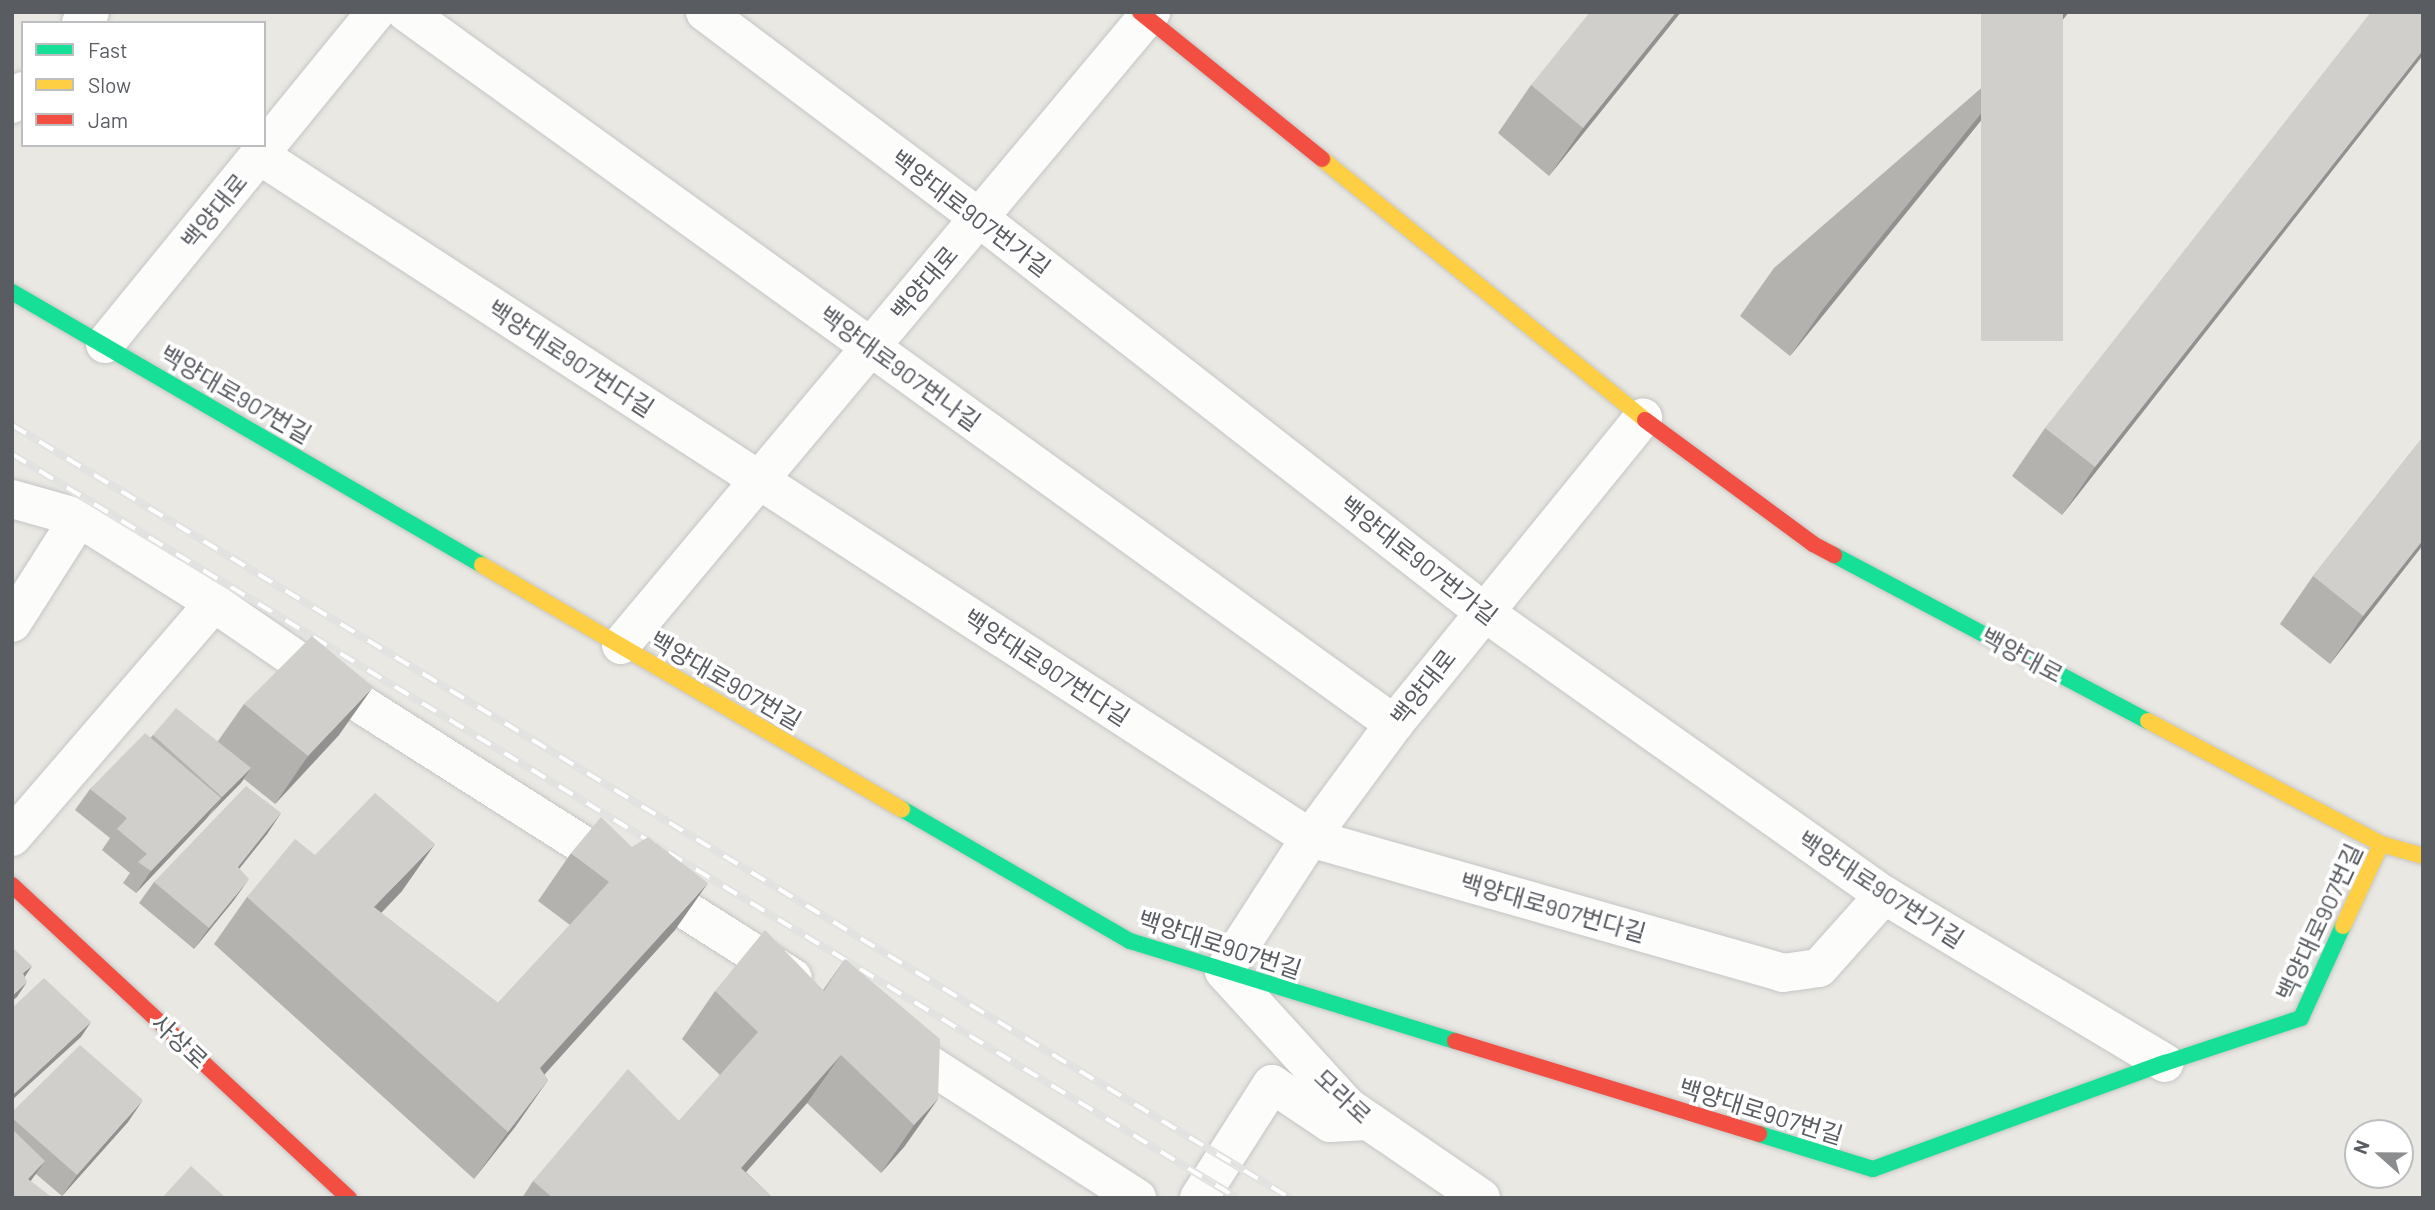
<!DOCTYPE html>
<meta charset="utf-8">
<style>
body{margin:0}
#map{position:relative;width:2435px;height:1210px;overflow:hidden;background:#e9e8e3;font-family:Barlow,"Noto Sans KR",sans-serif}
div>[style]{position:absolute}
.roads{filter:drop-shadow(0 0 2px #c5c5c4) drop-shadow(0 0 2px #c5c5c4)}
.street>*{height:38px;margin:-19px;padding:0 19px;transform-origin:19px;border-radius:19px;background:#fcfcfb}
.fast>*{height:16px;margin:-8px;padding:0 8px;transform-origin:8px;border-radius:8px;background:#16e098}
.slow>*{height:16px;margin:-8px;padding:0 8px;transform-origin:8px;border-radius:8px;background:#ffcf43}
.jam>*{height:16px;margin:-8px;padding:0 8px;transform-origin:8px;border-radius:8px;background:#f24e42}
.rail>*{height:8px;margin-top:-4px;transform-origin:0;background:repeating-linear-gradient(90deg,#fff 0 16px,#e2e2e1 0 32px);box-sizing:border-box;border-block:2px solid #e2e2e1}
.wall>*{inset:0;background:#b3b2af}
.shaded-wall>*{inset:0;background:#92918f}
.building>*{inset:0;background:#d0cfcc;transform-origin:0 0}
span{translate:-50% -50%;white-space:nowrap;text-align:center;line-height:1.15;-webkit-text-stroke:7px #fff;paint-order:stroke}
.street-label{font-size:24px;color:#595c61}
.frame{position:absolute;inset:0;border:14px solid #595c61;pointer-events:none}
.legend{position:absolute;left:21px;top:21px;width:245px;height:126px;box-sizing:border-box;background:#fff;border:2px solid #bdbec0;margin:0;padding:9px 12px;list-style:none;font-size:21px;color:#595c61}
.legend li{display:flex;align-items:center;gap:14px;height:35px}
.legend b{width:35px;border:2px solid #bdbec0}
.north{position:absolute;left:2344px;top:1119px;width:70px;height:70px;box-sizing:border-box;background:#fff;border:2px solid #bdbec0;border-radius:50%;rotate:291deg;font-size:19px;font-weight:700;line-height:28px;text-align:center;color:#595c61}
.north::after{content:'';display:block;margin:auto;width:24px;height:32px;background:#8b8d8e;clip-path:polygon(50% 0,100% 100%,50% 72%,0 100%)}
</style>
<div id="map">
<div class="roads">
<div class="street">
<div style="left:406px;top:12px;width:1218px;rotate:35.78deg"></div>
<div style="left:705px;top:12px;width:343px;rotate:36.9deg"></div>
<div style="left:979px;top:218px;width:641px;rotate:37.96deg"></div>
<div style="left:1484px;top:612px;width:490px;rotate:35.3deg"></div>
<div style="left:1884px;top:895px;width:327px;rotate:30.9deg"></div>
<div style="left:81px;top:23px;width:14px;rotate:-51deg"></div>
<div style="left:12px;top:104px;width:17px;rotate:-50deg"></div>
<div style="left:259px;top:155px;width:1253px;rotate:33.02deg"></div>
<div style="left:1310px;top:838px;width:492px;rotate:15.9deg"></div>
<div style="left:1783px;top:973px;width:36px;rotate:-8deg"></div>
<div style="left:1819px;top:968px;width:98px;rotate:-48.3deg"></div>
<div style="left:105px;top:344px;width:429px;rotate:-50.8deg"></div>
<div style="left:12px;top:499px;width:70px;rotate:15.8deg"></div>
<div style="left:79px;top:518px;width:160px;rotate:32.2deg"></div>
<div style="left:214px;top:603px;width:186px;rotate:34.5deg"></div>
<div style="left:367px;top:708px;width:504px;rotate:32.37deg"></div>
<div style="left:12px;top:623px;width:125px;rotate:-57.5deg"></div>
<div style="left:621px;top:645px;width:826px;rotate:-50.06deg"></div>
<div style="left:12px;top:837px;width:309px;rotate:-49.2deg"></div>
<div style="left:894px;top:1042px;width:289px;rotate:32.7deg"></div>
<div style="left:1199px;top:1198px;width:135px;rotate:-57.4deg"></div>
<div style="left:1272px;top:1084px;width:70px;rotate:33.9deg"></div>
<div style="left:1330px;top:1123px;width:38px;rotate:-3deg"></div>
<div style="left:1481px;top:1198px;width:161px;rotate:-145.6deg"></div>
<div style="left:1348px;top:1107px;width:184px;rotate:-132.4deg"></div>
<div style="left:1224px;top:971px;width:158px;rotate:-57.1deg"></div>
<div style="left:1310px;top:838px;width:142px;rotate:-53.6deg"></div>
<div style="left:1394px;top:724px;width:395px;rotate:-50.9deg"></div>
</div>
<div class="fast">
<div style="left:12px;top:292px;width:544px;rotate:30.15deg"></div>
<div style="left:1834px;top:555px;width:355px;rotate:27.9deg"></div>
<div style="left:902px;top:809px;width:263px;rotate:30.1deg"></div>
<div style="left:1130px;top:941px;width:340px;rotate:17.1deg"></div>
<div style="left:1759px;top:1134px;width:119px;rotate:17.1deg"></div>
<div style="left:1873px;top:1169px;width:311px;rotate:-20deg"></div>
<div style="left:2165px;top:1063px;width:143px;rotate:-18.3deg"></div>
<div style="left:2301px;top:1018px;width:101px;rotate:-65.5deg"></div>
</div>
<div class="slow">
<div style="left:1322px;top:159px;width:415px;rotate:38.9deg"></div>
<div style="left:482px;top:565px;width:486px;rotate:30.2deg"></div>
<div style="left:2148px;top:721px;width:263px;rotate:27.8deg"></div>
<div style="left:2381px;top:844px;width:44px;rotate:15.9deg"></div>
<div style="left:2343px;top:926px;width:90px;rotate:-65.1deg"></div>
</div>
<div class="jam">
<div style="left:1140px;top:12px;width:234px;rotate:38.9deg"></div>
<div style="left:1645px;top:420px;width:209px;rotate:36.4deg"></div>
<div style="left:1813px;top:544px;width:24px;rotate:28deg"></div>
<div style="left:12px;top:885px;width:460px;rotate:42.9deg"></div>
<div style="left:1455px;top:1041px;width:318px;rotate:17deg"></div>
</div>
</div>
<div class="rail">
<div style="left:12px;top:425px;width:1494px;rotate:31.17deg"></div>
<div style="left:12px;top:454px;width:1433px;rotate:31.27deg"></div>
</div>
<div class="wall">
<div style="clip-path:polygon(1681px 12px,1549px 176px,1498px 133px,1531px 85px)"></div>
<div style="clip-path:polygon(2069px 12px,1790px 356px,1740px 316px,1774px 268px)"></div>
<div style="clip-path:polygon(2423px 12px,2423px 55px,2062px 515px,2012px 476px,2045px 428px)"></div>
<div style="clip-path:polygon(2423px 437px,2423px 545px,2330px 664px,2280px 624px,2313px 576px)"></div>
<div style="clip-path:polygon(244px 704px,339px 735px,275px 804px,244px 779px,136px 893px,123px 883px,130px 873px,102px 850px,110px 838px,75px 810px,90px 789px,150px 738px,153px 735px,218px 741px)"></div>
<div style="clip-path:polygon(281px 813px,267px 834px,239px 869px,234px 900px,194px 949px,139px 903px,154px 882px)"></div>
<div style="clip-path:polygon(571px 853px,675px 930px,544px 1074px,548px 1080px,515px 1127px,474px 1179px,214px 944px,247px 897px,315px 855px,402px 891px,381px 913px,498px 1003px,570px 925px,538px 901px)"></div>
<div style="clip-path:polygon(845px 959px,938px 1099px,904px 1147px,881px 1173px,807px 1103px,746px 1172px,773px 1198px,522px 1198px,533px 1181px,679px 1121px,720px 1075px,682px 1039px,715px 991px,823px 990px)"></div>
<div style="clip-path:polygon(12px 1112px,128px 1122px,62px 1196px,36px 1174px,12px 1198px)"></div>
</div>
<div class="shaded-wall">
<div style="clip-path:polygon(1676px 12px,1681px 12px,1549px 176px,1583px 128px)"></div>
<div style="clip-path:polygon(2063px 12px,2069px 12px,1790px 356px,1823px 309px)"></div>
<div style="clip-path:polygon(2423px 50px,2423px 55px,2062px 515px,2095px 467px)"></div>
<div style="clip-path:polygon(2423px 540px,2423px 545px,2330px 664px,2363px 616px)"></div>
<div style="clip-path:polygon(373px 687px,339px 735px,275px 804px,308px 756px)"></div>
<div style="clip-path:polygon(251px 768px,241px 783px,212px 812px,222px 797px)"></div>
<div style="clip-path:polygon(221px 798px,206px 819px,136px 893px,151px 871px)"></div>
<div style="clip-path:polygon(281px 813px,267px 834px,223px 889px,238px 867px)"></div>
<div style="clip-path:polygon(435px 844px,402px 891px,341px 955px,374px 907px)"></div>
<div style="clip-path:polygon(249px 879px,234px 900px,194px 949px,209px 928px)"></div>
<div style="clip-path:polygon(708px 883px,675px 930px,507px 1116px,540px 1068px)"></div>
<div style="clip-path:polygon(32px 966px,22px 981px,23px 973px)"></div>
<div style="clip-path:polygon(27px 982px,17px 997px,12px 1001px,12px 996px)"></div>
<div style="clip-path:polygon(91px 1022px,81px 1037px,12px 1100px,12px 1095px)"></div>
<div style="clip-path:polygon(841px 1055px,807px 1103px,723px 1198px,741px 1168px)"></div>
<div style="clip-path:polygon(548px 1080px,515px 1127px,474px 1179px,508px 1132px)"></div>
<div style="clip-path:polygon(938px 1099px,904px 1147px,881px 1173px,914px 1125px)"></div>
<div style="clip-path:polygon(143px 1100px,128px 1122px,62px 1196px,77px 1175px)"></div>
<div style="clip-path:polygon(45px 1161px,30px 1182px,28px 1179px)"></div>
</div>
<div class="building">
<div style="clip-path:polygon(1590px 12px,1676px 12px,1583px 128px,1531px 85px)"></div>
<div style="left:1981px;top:12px;width:82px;height:329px"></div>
<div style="clip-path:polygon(2371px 12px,2423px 12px,2423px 50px,2095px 467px,2045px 428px)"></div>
<div style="clip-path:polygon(2423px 437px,2423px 540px,2363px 616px,2313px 576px)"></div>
<div style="clip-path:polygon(312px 636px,373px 687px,308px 756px,244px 704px)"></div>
<div style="clip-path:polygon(176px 708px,251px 768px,222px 797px,153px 735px)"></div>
<div style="clip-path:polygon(145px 733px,221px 798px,151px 871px,138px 862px,147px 854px,117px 829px,127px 818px,90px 789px)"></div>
<div style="clip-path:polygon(246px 786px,281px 813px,238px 867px,249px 879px,209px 928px,154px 882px)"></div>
<div style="clip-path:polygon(375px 793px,435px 844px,374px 907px,498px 1003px,609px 882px,571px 853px,601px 817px,632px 847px,648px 837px,708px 883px,540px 1068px,548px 1080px,508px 1132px,247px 897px,295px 839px,315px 855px)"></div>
<div style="clip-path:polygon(765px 930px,824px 991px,845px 959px,940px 1039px,938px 1099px,914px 1125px,841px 1055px,741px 1168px,773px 1198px,553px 1198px,533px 1181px,628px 1069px,679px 1121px,758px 1032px,715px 991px)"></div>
<div style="clip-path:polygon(12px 947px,32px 966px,23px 973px,27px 982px,12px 996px)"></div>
<div style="clip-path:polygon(44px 978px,91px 1022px,13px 1095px,12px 1008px)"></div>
<div style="clip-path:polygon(80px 1045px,143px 1100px,77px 1175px,12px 1118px,12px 1112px)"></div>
<div style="clip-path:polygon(12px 1129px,45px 1161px,28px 1179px,53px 1198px,12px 1198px)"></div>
<div style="clip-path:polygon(191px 1166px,226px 1198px,162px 1198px)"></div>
</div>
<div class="street-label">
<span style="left:214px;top:211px;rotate:-51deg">백양대로</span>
<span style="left:971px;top:213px;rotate:37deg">백양대로907번가길</span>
<span style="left:924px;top:283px;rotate:-50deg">백양대로</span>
<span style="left:571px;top:358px;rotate:33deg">백양대로907번다길</span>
<span style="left:900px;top:368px;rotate:36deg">백양대로907번나길</span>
<span style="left:236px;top:394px;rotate:30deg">백양대로907번길</span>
<span style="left:1419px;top:560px;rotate:38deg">백양대로907번가길</span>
<span style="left:2022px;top:655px;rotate:28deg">백양대로</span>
<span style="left:1047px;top:667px;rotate:33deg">백양대로907번다길</span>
<span style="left:726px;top:680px;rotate:30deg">백양대로907번길</span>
<span style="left:1423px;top:687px;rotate:-52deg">백양대로</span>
<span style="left:1881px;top:889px;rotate:33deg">백양대로907번가길</span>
<span style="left:1553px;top:907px;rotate:16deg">백양대로907번다길</span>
<span style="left:2319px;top:922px;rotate:-65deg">백양대로907번길</span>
<span style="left:1220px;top:944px;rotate:18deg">백양대로907번길</span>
<span style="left:180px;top:1041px;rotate:43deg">사상로</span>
<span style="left:1343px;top:1096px;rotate:43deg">모라로</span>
<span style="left:1761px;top:1111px;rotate:17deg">백양대로907번길</span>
</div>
<div class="frame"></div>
<ul class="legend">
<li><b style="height:9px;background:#16e098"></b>Fast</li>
<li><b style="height:9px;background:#ffcf43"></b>Slow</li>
<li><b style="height:9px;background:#f24e42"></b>Jam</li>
</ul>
<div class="north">N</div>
</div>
